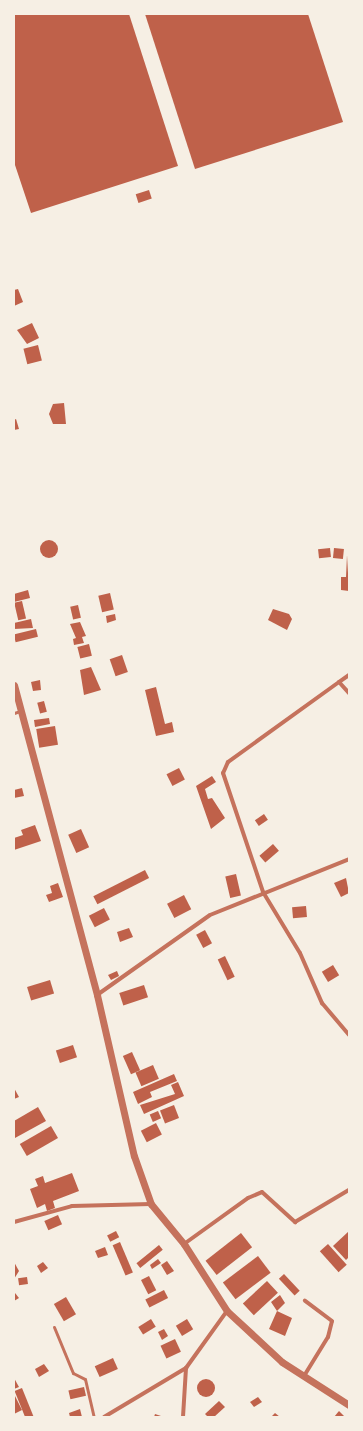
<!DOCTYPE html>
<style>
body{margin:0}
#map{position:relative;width:363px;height:1431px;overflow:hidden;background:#f6efe4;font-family:"Roboto Serif",serif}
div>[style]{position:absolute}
.building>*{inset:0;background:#bf614a;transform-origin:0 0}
.round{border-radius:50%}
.service>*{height:3px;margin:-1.5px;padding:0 1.5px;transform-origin:1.5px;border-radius:1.5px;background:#c5725c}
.minor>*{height:4px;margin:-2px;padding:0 2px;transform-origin:2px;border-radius:2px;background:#c5725c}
.tertiary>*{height:7px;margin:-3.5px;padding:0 3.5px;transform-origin:3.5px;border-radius:3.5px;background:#c5725c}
span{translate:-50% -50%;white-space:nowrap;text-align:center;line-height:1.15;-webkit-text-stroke:4px #f6efe4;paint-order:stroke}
.frame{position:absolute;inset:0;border:15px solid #f6efe4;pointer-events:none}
</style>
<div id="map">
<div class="building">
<div style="clip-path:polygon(14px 14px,129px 14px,178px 166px,31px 213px,14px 162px)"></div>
<div style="clip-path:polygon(145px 14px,308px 14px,343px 122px,195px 169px)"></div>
<div style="left:149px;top:190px;width:9px;height:14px;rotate:72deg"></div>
<div style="clip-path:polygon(18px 289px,23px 302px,14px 306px,14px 290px)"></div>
<div style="clip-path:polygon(32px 323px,39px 338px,27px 344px,17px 330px)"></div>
<div style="left:38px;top:345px;width:16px;height:15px;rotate:76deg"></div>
<div style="clip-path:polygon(64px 403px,66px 424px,53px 424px,49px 414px,53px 404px)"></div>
<div style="clip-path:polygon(16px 419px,19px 429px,14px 430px,14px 420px)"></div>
<div class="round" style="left:40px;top:540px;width:18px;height:18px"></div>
<div style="left:330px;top:548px;width:9px;height:12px;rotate:84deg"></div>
<div style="left:334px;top:548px;width:10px;height:10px;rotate:6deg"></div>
<div style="clip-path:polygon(347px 555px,349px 591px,341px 590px,341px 577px,346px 577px)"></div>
<div style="clip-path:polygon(28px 590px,30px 598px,14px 602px,14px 594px)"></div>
<div style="left:110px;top:593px;width:17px;height:12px;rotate:77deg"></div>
<div style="left:22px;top:601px;width:18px;height:8px;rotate:77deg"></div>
<div style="left:78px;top:605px;width:13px;height:8px;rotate:77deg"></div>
<div style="clip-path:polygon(273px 609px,289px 614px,292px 619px,287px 630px,268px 620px)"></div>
<div style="clip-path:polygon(115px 614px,116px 620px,107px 623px,106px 616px)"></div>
<div style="clip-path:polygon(31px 619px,33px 628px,14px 629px,14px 623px)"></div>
<div style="clip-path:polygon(80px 622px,86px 636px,82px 637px,84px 643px,74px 645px,73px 639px,76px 638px,70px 624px)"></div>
<div style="left:36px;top:629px;width:8px;height:23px;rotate:76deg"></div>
<div style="left:89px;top:644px;width:12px;height:12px;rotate:76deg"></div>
<div style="left:122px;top:655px;width:18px;height:13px;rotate:71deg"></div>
<div style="clip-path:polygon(91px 667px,101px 690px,84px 695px,80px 670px)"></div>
<div style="clip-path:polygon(40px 680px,41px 690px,33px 691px,31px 682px)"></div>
<div style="clip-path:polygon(156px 687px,165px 724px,172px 722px,174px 732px,156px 736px,145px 690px)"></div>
<div style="left:44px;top:701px;width:11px;height:7px;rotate:75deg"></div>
<div style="clip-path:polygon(49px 718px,50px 724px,35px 727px,34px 720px)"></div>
<div style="left:55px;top:726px;width:19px;height:19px;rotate:81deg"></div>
<div style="left:179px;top:768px;width:13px;height:14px;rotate:63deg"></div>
<div style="clip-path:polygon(212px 776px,216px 782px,205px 789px,208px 799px,212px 798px,225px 818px,211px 829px,196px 786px)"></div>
<div style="clip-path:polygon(22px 788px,24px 796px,14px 798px,14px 790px)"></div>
<div style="left:264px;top:814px;width:7px;height:11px;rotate:56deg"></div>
<div style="clip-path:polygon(35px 825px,41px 841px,14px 850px,14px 838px,23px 835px,21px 830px)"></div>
<div style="left:81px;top:829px;width:20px;height:14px;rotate:66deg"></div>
<div style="left:273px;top:844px;width:9px;height:18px;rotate:49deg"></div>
<div style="left:145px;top:870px;width:9px;height:58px;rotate:63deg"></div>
<div style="left:236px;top:874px;width:22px;height:11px;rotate:77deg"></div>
<div style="clip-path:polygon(346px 878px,349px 893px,341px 897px,334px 883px)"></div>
<div style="clip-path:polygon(58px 883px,63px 897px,49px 902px,46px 895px,52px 893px,50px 886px)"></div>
<div style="left:184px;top:895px;width:16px;height:19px;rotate:63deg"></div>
<div style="left:306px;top:906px;width:11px;height:14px;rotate:85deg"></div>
<div style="left:104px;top:908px;width:13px;height:17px;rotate:63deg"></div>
<div style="clip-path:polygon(129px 928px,133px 937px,120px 942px,117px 932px)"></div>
<div style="left:205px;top:930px;width:15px;height:10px;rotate:62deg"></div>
<div style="left:225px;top:956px;width:23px;height:8px;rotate:65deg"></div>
<div style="left:333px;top:965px;width:12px;height:13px;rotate:59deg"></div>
<div style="clip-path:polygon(117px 971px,119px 976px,111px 980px,108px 975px)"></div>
<div style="left:50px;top:980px;width:14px;height:24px;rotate:73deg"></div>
<div style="left:144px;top:985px;width:13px;height:26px;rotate:72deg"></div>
<div style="left:73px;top:1045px;width:13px;height:18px;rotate:72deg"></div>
<div style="left:132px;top:1052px;width:20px;height:10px;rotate:66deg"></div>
<div style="left:153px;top:1065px;width:15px;height:19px;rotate:67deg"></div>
<div style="clip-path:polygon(174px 1074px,177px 1081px,150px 1092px,152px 1097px,138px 1104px,133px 1092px)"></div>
<div style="clip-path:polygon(178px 1082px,184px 1096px,144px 1114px,140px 1105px,175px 1094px,171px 1085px)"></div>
<div style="clip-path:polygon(14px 1088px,19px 1097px,14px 1099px)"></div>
<div style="left:174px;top:1105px;width:14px;height:15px;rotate:69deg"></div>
<div style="clip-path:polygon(38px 1107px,46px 1121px,15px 1138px,14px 1121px)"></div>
<div style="left:158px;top:1111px;width:8px;height:9px;rotate:67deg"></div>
<div style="left:156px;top:1123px;width:13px;height:17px;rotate:63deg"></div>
<div style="left:51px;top:1126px;width:14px;height:36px;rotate:60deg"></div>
<div style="clip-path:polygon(72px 1173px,79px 1191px,53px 1201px,55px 1208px,47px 1211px,45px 1204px,37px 1208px,30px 1189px,38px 1186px,35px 1179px,43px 1176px,45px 1183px)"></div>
<div style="left:58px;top:1215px;width:10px;height:15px;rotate:66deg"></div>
<div style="left:116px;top:1231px;width:7px;height:10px;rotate:63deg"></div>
<div style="clip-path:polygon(349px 1231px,349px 1257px,346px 1260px,333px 1246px)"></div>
<div style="left:241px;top:1233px;width:18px;height:45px;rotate:52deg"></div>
<div style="left:120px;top:1242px;width:33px;height:8px;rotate:67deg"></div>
<div style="left:328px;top:1244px;width:28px;height:11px;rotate:48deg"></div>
<div style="left:159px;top:1245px;width:6px;height:29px;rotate:51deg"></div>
<div style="clip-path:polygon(105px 1247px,108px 1255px,98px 1258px,95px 1251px)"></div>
<div style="left:258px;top:1256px;width:21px;height:44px;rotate:53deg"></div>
<div style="clip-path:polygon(158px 1259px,161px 1263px,152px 1269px,150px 1265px)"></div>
<div style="clip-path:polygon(167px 1261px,174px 1271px,167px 1275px,161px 1265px)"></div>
<div style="clip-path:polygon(14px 1262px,19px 1271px,14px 1279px)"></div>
<div style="clip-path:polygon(43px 1262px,48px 1268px,41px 1273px,37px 1266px)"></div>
<div style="left:284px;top:1274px;width:23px;height:7px;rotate:47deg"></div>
<div style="left:149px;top:1276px;width:16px;height:9px;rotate:63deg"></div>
<div style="left:27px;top:1277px;width:7px;height:9px;rotate:82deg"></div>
<div style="left:267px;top:1281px;width:16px;height:33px;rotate:47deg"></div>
<div style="left:164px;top:1290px;width:9px;height:21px;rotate:63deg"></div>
<div style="clip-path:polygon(15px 1293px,19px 1298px,14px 1301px,14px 1294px)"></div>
<div style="clip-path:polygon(280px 1295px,285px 1303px,277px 1311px,292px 1318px,285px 1336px,269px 1329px,277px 1311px,271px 1302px)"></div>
<div style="left:66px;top:1297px;width:20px;height:14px;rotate:60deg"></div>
<div style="left:151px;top:1319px;width:9px;height:15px;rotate:58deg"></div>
<div style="left:187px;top:1319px;width:12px;height:13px;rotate:59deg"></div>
<div style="clip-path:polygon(164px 1329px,168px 1336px,162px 1340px,158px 1332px)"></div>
<div style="left:175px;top:1339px;width:14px;height:16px;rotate:65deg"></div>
<div style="left:113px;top:1358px;width:12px;height:20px;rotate:66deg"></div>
<div style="clip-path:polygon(44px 1364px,49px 1371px,39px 1377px,35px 1369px)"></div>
<div style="clip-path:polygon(14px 1378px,19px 1387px,14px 1389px)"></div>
<div class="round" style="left:197px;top:1379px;width:18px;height:18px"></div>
<div style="left:84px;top:1387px;width:9px;height:16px;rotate:77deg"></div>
<div style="left:22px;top:1388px;width:31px;height:8px;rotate:68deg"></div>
<div style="clip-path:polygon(14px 1394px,22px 1410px,14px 1414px)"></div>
<div style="clip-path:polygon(258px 1397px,262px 1402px,254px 1407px,250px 1402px)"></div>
<div style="clip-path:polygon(219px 1401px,225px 1407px,214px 1417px,208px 1417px,205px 1414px)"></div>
<div style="clip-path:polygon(80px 1409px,82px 1417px,70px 1417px,69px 1413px)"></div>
<div style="clip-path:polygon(339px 1411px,345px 1417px,334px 1417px)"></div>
<div style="clip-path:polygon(275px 1413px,280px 1417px,271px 1417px)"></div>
<div style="clip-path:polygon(155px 1414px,164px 1417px,154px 1417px)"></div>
</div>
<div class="service">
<div style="left:14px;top:713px;width:6px;rotate:-18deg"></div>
<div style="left:54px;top:1327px;width:50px;rotate:67.6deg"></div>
<div style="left:73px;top:1373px;width:13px;rotate:27deg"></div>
<div style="left:85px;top:1379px;width:39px;rotate:77deg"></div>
</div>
<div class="minor">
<div style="left:349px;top:675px;width:12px;rotate:145deg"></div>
<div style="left:339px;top:682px;width:15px;rotate:48deg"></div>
<div style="left:339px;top:682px;width:137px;rotate:144.2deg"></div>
<div style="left:228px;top:762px;width:12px;rotate:114deg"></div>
<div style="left:223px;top:773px;width:126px;rotate:71.4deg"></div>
<div style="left:263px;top:892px;width:71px;rotate:58.8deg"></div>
<div style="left:300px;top:953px;width:55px;rotate:66.3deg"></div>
<div style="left:322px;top:1003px;width:42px;rotate:49.8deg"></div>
<div style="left:97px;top:995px;width:138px;rotate:-35.3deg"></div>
<div style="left:210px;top:915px;width:150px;rotate:-21.9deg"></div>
<div style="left:14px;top:1222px;width:60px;rotate:-15.4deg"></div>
<div style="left:72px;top:1206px;width:79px;rotate:-1.5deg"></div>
<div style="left:184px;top:1244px;width:79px;rotate:-35.7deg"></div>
<div style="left:248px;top:1198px;width:15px;rotate:-23deg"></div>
<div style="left:262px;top:1192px;width:45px;rotate:42.3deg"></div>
<div style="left:295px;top:1222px;width:63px;rotate:-30.7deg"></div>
<div style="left:304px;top:1376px;width:46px;rotate:-58.4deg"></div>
<div style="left:328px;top:1337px;width:16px;rotate:-76deg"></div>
<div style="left:332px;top:1321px;width:34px;rotate:-143deg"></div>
<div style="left:104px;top:1417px;width:96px;rotate:-30.9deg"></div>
<div style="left:186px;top:1368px;width:70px;rotate:-54.3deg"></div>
<div style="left:183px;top:1417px;width:49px;rotate:-86.5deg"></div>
</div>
<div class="tertiary">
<div style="left:14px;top:685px;width:321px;rotate:75deg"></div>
<div style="left:97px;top:995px;width:165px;rotate:77.1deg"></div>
<div style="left:134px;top:1156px;width:51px;rotate:70.5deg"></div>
<div style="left:151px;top:1204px;width:52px;rotate:50.5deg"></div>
<div style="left:184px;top:1244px;width:80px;rotate:57.3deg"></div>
<div style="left:227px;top:1311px;width:75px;rotate:42.8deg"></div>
<div style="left:282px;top:1362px;width:80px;rotate:32.7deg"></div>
</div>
<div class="frame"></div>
</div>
